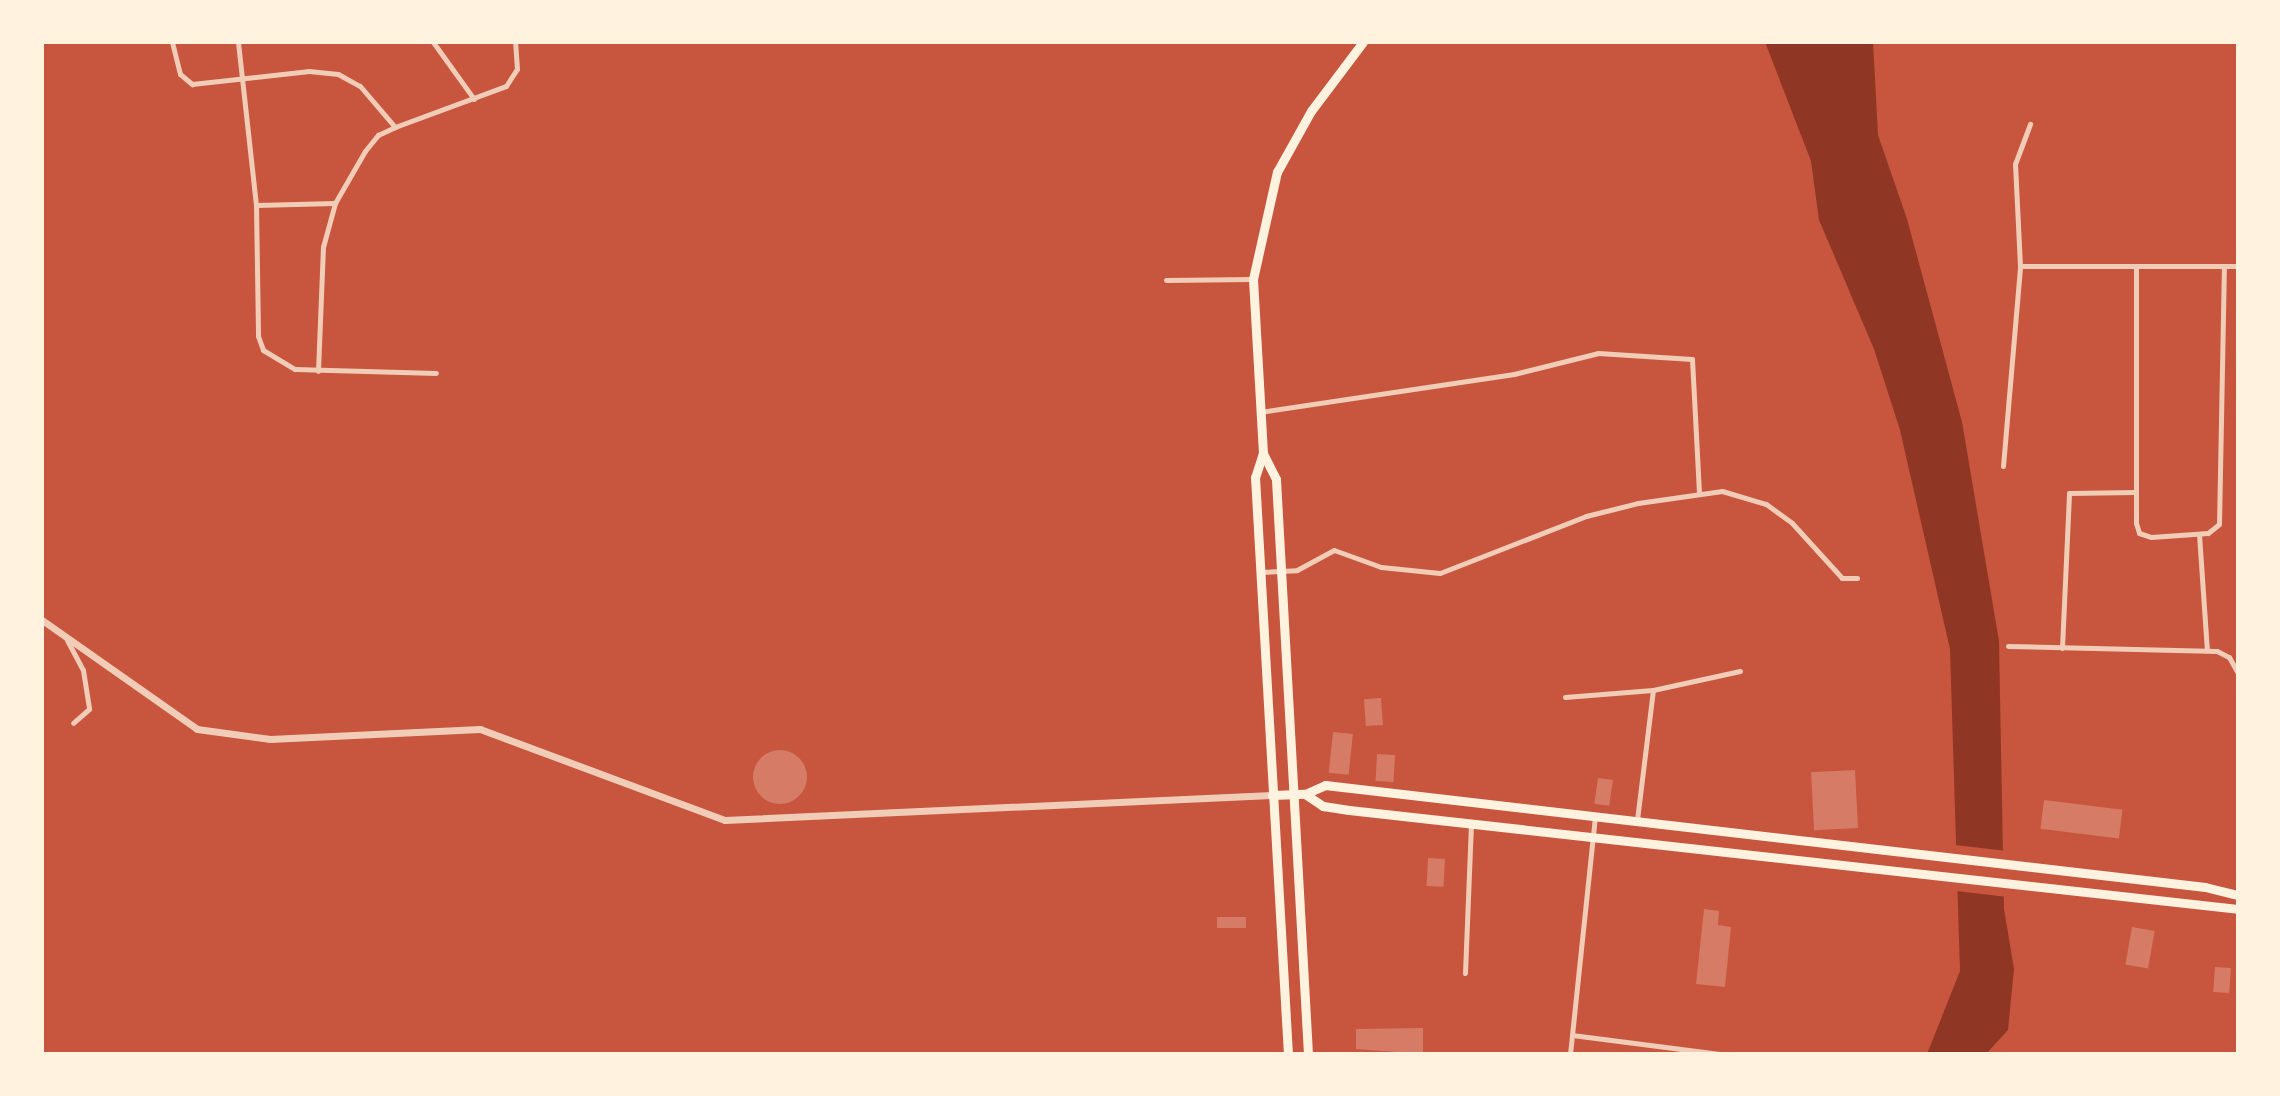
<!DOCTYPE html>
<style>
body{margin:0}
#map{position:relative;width:2280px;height:1096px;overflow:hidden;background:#c8553d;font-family:Lato,sans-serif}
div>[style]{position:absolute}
.water>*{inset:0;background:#8f3625}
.pier>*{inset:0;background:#c8553d}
.building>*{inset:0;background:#d67c66;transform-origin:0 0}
.round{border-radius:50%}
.minor>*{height:5px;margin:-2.5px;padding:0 2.5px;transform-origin:2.5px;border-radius:2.5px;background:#f1ccb7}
.tertiary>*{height:7px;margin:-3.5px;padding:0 3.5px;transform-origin:3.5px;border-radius:3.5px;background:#f1ccb7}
.primary>*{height:9px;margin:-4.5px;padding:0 4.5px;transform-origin:4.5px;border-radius:4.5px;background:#fff3e0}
.trunk>*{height:9px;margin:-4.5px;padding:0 4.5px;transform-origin:4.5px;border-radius:4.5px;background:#fff3e0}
span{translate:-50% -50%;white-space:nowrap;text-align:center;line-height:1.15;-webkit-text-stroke:8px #fff3e0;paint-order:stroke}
.frame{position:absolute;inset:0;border:44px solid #fff3e0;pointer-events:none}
</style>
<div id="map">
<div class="water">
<div style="clip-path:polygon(1765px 42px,1873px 42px,1878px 135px,1907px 219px,1962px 422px,1999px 641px,2004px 909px,2014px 969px,2008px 1030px,1986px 1054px,1927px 1054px,1960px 971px,1950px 649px,1900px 430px,1874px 349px,1819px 220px,1811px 161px)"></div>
</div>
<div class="pier">
<div style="clip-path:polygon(1955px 845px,2007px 851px,2008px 897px,1956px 891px)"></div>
</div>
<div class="building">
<div style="left:1381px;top:698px;width:27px;height:17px;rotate:86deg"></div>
<div style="left:1333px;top:732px;width:20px;height:41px;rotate:6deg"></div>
<div class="round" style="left:753px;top:750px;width:54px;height:54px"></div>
<div style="left:1377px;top:754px;width:18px;height:27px;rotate:3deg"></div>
<div style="left:1855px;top:770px;width:58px;height:44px;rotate:87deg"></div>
<div style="left:1598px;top:778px;width:15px;height:26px;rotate:8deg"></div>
<div style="left:2044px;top:800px;width:79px;height:29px;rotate:7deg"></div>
<div style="left:1428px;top:858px;width:17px;height:28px;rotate:3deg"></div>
<div style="clip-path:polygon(1704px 909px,1719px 911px,1718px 925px,1731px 927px,1725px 987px,1696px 984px)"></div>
<div style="left:1246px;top:917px;width:11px;height:29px;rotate:90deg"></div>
<div style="left:2132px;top:927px;width:23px;height:38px;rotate:10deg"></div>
<div style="left:2215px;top:967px;width:16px;height:25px;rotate:4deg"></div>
<div style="clip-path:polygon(1423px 1028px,1423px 1054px,1356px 1049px,1356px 1029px)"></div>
</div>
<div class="minor">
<div style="left:172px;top:42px;width:33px;rotate:76deg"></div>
<div style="left:180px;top:74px;width:16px;rotate:40deg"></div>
<div style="left:192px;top:84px;width:118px;rotate:-6.3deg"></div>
<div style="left:309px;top:71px;width:29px;rotate:6deg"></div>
<div style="left:338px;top:74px;width:25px;rotate:29deg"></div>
<div style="left:360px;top:86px;width:54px;rotate:49.5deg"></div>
<div style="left:238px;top:42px;width:164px;rotate:83.7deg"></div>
<div style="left:256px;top:205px;width:131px;rotate:89.1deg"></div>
<div style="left:258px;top:336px;width:15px;rotate:70deg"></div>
<div style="left:263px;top:350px;width:37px;rotate:31deg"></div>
<div style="left:295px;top:369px;width:141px;rotate:1.6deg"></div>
<div style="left:433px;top:42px;width:70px;rotate:54.3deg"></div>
<div style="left:256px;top:205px;width:79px;rotate:-1.5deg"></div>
<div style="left:2020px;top:266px;width:218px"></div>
<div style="left:2136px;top:269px;width:254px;rotate:90deg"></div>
<div style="left:2136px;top:523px;width:10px;rotate:73deg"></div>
<div style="left:2139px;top:533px;width:13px;rotate:18deg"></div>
<div style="left:2151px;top:537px;width:57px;rotate:-4deg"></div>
<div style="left:2208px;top:533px;width:14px;rotate:-39deg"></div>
<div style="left:2219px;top:524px;width:257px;rotate:-88.9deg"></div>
<div style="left:1166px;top:280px;width:86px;rotate:-0.7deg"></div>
<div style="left:318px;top:371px;width:124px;rotate:-87.7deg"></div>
<div style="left:323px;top:247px;width:46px;rotate:-74.7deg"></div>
<div style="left:335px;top:203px;width:60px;rotate:-60deg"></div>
<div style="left:365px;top:151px;width:21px;rotate:-51deg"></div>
<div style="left:378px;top:135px;width:19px;rotate:-25deg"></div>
<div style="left:395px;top:127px;width:118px;rotate:-20.3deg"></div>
<div style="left:506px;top:86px;width:20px;rotate:-57deg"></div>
<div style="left:517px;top:69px;width:27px;rotate:-94deg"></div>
<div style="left:1260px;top:412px;width:257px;rotate:-8.5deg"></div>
<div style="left:1514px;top:374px;width:87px;rotate:-14deg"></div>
<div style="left:1598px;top:353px;width:94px;rotate:3.7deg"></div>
<div style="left:1692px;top:359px;width:134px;rotate:87deg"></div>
<div style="left:2003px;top:466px;width:201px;rotate:-85.1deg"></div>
<div style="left:2020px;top:266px;width:102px;rotate:-92.8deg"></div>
<div style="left:2015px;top:164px;width:43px;rotate:-69.4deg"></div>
<div style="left:2199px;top:534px;width:116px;rotate:86.1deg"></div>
<div style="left:1262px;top:572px;width:35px;rotate:-3deg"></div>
<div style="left:1297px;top:570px;width:42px;rotate:-28.4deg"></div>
<div style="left:1334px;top:550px;width:50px;rotate:19.9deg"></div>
<div style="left:1381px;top:567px;width:59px;rotate:5.8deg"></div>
<div style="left:1440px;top:573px;width:157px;rotate:-21.3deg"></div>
<div style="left:1586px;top:516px;width:54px;rotate:-14deg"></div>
<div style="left:1638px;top:503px;width:85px;rotate:-8.1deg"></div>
<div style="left:1722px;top:491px;width:46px;rotate:16.5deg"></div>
<div style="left:1766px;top:504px;width:32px;rotate:36deg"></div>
<div style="left:1792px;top:523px;width:74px;rotate:47.7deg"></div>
<div style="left:1842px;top:578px;width:15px"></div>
<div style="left:67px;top:640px;width:34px;rotate:62deg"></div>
<div style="left:83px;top:670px;width:39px;rotate:81deg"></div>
<div style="left:89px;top:709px;width:21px;rotate:139deg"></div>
<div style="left:2008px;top:646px;width:209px;rotate:1.4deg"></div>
<div style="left:2217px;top:651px;width:13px;rotate:27deg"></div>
<div style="left:2229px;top:657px;width:18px;rotate:61deg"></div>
<div style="left:2062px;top:648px;width:155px;rotate:-87.4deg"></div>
<div style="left:2069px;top:493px;width:66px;rotate:-0.9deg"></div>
<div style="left:1565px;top:697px;width:88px;rotate:-4.5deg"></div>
<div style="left:1653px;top:690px;width:89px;rotate:-12.3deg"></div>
<div style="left:1637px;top:820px;width:131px;rotate:-83deg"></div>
<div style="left:1465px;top:973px;width:148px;rotate:-87.7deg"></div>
<div style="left:1572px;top:1035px;width:149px;rotate:7.3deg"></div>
<div style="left:1570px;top:1054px;width:238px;rotate:-84deg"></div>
</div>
<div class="tertiary">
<div style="left:42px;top:620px;width:189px;rotate:35.1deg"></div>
<div style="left:197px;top:729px;width:74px;rotate:7.8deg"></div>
<div style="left:270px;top:739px;width:210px;rotate:-2.7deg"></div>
<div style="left:480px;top:729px;width:261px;rotate:20.4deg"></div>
<div style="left:725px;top:820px;width:548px;rotate:-2.62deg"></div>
</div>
<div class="primary">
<div style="left:1305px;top:794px;width:22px;rotate:34deg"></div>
<div style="left:1323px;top:806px;width:26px;rotate:9deg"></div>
<div style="left:1349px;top:810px;width:894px;rotate:6.35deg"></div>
<div style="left:1272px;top:795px;width:33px;rotate:-2deg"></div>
<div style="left:1305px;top:794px;width:22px;rotate:-24deg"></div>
<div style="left:1325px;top:785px;width:886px;rotate:6.61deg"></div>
<div style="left:2205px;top:887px;width:34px;rotate:14deg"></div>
</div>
<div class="trunk">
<div style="left:1263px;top:453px;width:25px;rotate:108deg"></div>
<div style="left:1255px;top:477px;width:578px;rotate:86.73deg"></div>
<div style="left:1308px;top:1054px;width:576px;rotate:-93.19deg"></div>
<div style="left:1276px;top:479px;width:29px;rotate:-117deg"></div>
<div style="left:1263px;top:453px;width:174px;rotate:-93.3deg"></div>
<div style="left:1253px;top:279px;width:110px;rotate:-77.4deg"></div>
<div style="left:1277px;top:172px;width:70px;rotate:-60.9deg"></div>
<div style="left:1311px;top:111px;width:86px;rotate:-53deg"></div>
</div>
<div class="frame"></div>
</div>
